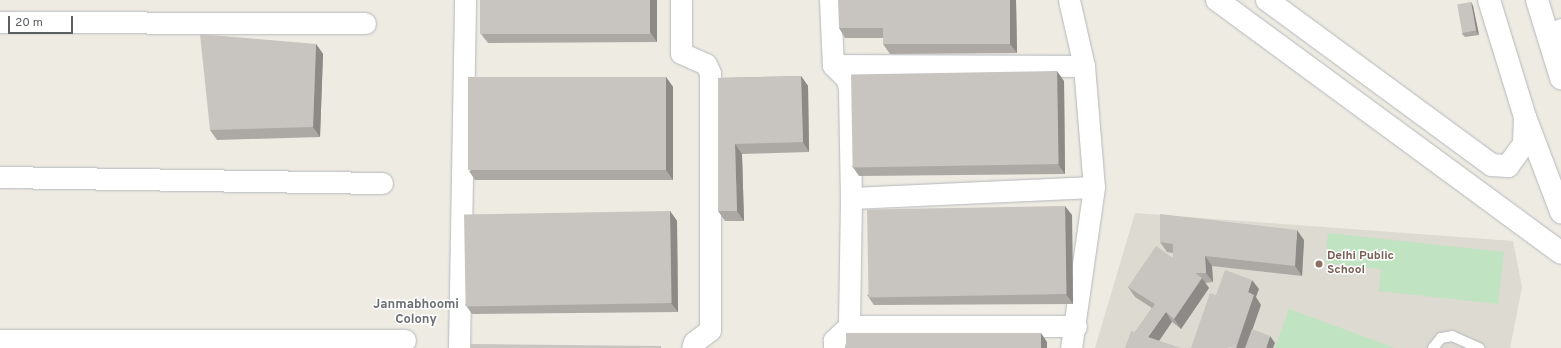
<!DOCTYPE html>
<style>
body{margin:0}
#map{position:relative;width:1561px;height:348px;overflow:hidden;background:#edebe2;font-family:Overpass,sans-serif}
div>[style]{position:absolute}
.education>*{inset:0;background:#dcdad1}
.green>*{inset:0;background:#c0e3c1}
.roads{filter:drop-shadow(0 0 1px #b5b8bc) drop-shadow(0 0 1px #b5b8bc)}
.lane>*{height:10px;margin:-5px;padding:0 5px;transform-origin:5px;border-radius:5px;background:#fff}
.street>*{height:21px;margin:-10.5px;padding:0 10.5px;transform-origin:10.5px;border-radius:10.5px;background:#fff}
.secondary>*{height:22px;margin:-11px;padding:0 11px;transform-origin:11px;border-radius:11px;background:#fff}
.wall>*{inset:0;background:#aca9a5}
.shaded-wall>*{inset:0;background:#8c8a86}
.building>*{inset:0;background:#c8c5c0;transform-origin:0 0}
.dots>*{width:11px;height:11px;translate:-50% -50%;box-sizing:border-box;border:2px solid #fff;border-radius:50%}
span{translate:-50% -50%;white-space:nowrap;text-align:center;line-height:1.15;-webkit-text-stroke:3px #fff;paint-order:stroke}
.education-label{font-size:12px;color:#785e54;font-weight:700}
.left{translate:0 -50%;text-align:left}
.neighbourhood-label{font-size:13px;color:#6c7074;font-weight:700}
.scale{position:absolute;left:8px;top:16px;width:65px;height:18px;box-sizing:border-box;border:2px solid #5b5e62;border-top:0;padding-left:5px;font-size:12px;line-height:14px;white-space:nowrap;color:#5b5e62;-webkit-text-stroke:3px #fff;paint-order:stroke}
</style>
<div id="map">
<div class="education">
<div style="clip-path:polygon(1135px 213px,1513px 241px,1522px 287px,1510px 348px,1095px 348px)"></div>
</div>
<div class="green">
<div style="clip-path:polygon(1328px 233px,1504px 252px,1498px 304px,1379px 291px,1381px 269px,1325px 263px)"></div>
<div style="clip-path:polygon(1289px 309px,1395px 348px,1275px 348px)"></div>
</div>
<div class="roads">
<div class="lane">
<div style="left:1433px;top:348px;width:13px;rotate:-51deg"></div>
<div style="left:1441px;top:338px;width:11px;rotate:-10deg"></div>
<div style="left:1452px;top:336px;width:30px;rotate:24deg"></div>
</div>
<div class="street">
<div style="left:681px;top:0;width:53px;rotate:90deg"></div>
<div style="left:681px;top:53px;width:27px;rotate:24deg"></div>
<div style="left:706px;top:64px;width:10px;rotate:66deg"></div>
<div style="left:710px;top:73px;width:257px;rotate:90deg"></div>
<div style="left:710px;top:330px;width:20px;rotate:143deg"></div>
<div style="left:694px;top:342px;width:6px;rotate:108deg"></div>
<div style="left:830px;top:0;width:65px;rotate:87.4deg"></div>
<div style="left:833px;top:65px;width:18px;rotate:45deg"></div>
<div style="left:846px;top:78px;width:9px;rotate:72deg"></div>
<div style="left:849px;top:87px;width:111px;rotate:89deg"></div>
<div style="left:851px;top:198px;width:128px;rotate:90.9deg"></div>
<div style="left:849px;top:326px;width:21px;rotate:137deg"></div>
<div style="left:834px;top:340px;width:8px;rotate:90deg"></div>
<div style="left:1069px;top:0;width:68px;rotate:77.2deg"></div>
<div style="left:1084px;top:66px;width:121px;rotate:85.3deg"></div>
<div style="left:1094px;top:187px;width:163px;rotate:98.1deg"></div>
<div style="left:0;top:22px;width:365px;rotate:0.2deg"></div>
<div style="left:1547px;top:35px;width:15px;rotate:-23deg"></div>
<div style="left:833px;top:65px;width:251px;rotate:0.2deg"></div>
<div style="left:0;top:177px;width:382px;rotate:0.9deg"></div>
<div style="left:851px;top:198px;width:243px;rotate:-2.6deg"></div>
<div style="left:849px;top:326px;width:227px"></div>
<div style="left:0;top:340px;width:405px"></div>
<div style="left:459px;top:348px;width:348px;rotate:-89deg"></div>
</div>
<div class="secondary">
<div style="left:1217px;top:0;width:427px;rotate:36.3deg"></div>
<div style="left:1267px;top:0;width:279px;rotate:36.3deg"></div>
<div style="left:1492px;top:165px;width:16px;rotate:4deg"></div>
<div style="left:1508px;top:166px;width:27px;rotate:-54deg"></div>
<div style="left:1524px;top:144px;width:27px;rotate:-88deg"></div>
<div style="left:1489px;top:0;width:122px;rotate:72.9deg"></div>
<div style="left:1525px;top:117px;width:102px;rotate:69.2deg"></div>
<div style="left:1537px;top:0;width:82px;rotate:72.9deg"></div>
</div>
</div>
<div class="wall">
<div style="clip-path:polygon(657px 0,657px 42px,488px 43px,481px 34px)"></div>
<div style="clip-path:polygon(1016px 0,1017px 53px,890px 54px,883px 44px,883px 38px,845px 38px,839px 28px)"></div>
<div style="clip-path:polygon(1471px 2px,1473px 6px,1479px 35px,1465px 37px,1462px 34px)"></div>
<div style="clip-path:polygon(316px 44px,323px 54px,320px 137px,217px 140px,210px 130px)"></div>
<div style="clip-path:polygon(801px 76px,808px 86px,809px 152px,742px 154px,744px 221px,725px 221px,718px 211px,718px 78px)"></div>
<div style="clip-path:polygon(666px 77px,673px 87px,673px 180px,475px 180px,469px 171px)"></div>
<div style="clip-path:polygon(1064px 81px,1065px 174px,859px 176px,852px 166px)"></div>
<div style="clip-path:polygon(670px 211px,677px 221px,678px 312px,472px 314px,465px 304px)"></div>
<div style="clip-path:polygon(1072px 215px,1073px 304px,874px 305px,867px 295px)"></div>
<div style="clip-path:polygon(1304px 240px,1302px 276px,1212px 266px,1213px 282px,1205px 283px,1209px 288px,1181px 329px,1172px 322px,1135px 332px,1152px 308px,1135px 297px,1128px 287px,1173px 258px,1173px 253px,1167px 252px,1160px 242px)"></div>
</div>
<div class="shaded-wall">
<div style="clip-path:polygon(650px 0,657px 0,657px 42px,650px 32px)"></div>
<div style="clip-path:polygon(1010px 0,1016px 0,1017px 53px,1010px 44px)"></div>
<div style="clip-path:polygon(1471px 2px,1473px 6px,1479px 35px,1476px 31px)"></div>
<div style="clip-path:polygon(316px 44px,323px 54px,320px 137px,313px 127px)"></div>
<div style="clip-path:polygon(1057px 71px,1064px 81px,1065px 174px,1058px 164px)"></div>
<div style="clip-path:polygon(801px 76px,808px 86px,809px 152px,803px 142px)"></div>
<div style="clip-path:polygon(666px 77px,673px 87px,673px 180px,666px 170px)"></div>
<div style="clip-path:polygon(735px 144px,742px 154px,744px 221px,737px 211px)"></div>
<div style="clip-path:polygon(1065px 206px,1072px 215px,1073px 304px,1066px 294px)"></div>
<div style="clip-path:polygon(670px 211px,677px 221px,678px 312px,671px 303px)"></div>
<div style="clip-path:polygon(1297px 230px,1304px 240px,1302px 276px,1295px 266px)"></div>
<div style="clip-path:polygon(1205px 256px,1212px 266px,1213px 282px,1206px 273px)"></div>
<div style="clip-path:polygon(1202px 278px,1209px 288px,1181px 329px,1174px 319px)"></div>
<div style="clip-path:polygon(1252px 280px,1259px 289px,1256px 297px,1261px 305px,1246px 348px,1236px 348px,1248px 292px)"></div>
<div style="clip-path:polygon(1166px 312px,1172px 322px,1155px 347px,1148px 337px)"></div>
<div style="clip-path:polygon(1041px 333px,1047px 342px,1047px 348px,1041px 348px)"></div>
<div style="clip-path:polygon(1270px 336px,1275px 343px,1273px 348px,1266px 348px)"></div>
</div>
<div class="building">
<div style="left:480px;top:0;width:170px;height:34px"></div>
<div style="clip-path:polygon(838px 0,1010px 0,1010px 44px,883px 44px,883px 28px,839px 28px)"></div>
<div style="left:1471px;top:2px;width:29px;height:14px;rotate:80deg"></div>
<div style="clip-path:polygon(200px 34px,316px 44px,313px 127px,210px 130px)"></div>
<div style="left:1057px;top:71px;width:93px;height:206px;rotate:89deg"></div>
<div style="clip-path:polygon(801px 76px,803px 142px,735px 144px,737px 211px,718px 211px,718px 78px)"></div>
<div style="left:666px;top:77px;width:93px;height:198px;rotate:90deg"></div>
<div style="left:1065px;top:206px;width:88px;height:198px;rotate:89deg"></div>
<div style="left:670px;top:211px;width:92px;height:206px;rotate:89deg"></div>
<div style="clip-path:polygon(1160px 214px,1297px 230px,1295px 266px,1205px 256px,1206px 273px,1195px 273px,1202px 278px,1174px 319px,1166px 312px,1148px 337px,1181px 348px,1125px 348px,1131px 331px,1135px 332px,1155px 304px,1128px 287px,1156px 246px,1173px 258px,1173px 244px,1160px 242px)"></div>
<div style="clip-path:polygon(1225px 270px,1252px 280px,1248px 292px,1254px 295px,1236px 348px,1229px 347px,1228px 348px,1191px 348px,1210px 293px,1216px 295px)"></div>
<div style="clip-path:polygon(1252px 329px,1270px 336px,1266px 348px,1245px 348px)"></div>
<div style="left:1041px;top:333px;width:15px;height:195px;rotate:90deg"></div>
<div style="clip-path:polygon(470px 344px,661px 346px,661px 348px,470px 348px)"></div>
</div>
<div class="dots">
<div style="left:1319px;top:264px;background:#8d6e63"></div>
</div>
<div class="education-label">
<span class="left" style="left:1327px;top:264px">Delhi Public<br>School</span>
</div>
<div class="neighbourhood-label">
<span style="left:416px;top:313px">Janmabhoomi<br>Colony</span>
</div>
<div class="scale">20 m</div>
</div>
